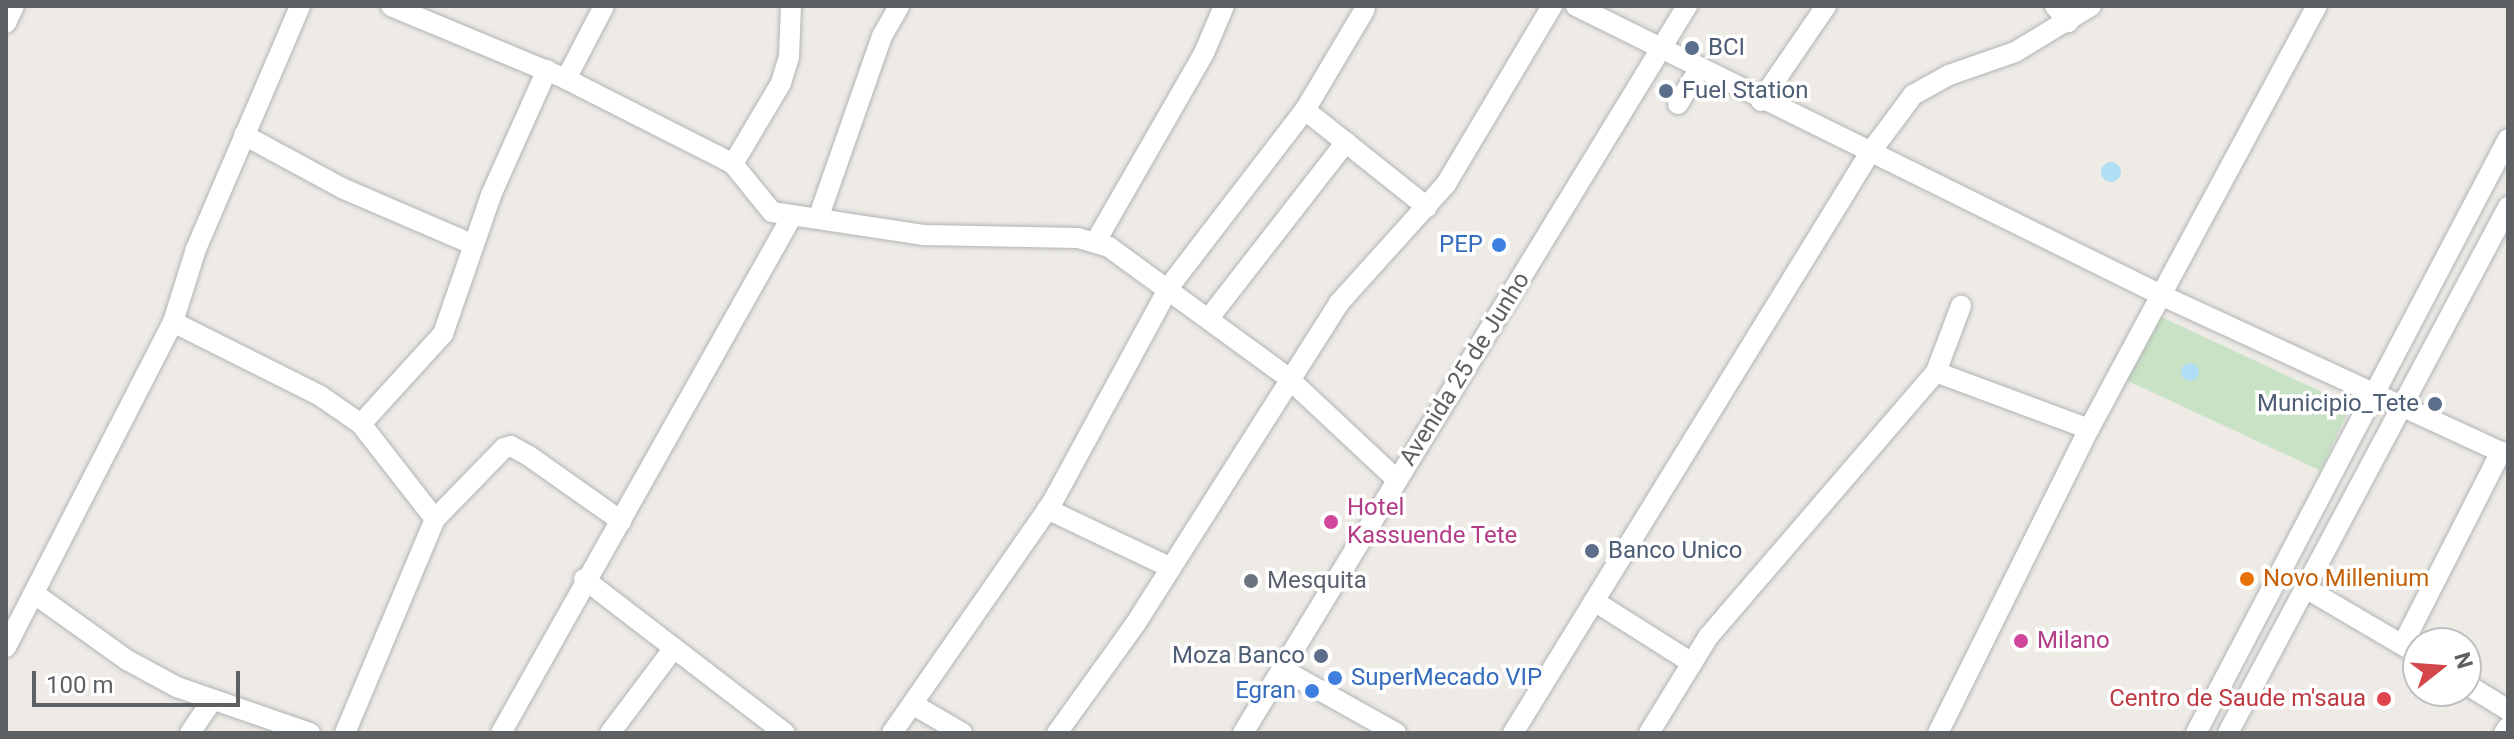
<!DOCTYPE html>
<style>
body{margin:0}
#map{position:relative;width:2514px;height:739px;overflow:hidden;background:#eeebe6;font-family:Roboto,sans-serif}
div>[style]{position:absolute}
.green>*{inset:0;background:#c9e2c6;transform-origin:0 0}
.water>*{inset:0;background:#b0def4}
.round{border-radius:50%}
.roads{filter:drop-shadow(0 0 2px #b1b3b6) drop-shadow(0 0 2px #b1b3b6)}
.minor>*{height:20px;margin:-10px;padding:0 10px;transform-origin:10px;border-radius:10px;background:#fff}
.dots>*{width:22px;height:22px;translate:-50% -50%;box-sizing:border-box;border:4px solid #fff;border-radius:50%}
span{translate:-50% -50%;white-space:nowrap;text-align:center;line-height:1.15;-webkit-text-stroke:7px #fff;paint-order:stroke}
.service-label{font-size:24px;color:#4e5e75}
.left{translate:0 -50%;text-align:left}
.right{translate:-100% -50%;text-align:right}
.shop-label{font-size:24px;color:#366cbe}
.street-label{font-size:24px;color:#5e6164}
.hotel-label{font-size:24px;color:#b23c85}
.food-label{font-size:24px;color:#c56008}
.worship-label{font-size:24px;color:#5b616d}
.health-label{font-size:24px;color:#be3a42}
.frame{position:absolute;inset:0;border:8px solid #5e6164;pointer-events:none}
.north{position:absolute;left:2402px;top:627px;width:80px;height:80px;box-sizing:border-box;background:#fff;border:2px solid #bfc0c1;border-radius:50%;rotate:73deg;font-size:22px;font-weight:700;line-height:32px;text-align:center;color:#5e6164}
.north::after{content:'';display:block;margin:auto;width:28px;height:36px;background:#d3474b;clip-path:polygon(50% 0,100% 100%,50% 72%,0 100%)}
.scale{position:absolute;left:32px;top:671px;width:208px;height:36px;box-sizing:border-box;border:4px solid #5e6164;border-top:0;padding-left:10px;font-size:24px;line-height:28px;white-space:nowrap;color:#5e6164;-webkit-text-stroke:6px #fff;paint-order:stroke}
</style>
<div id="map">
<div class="green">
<div style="left:2157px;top:315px;width:214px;height:72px;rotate:25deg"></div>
</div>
<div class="water">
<div class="round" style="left:2101px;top:162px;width:20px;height:20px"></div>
<div class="round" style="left:2181px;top:363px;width:18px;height:18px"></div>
</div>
<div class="roads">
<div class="minor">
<div style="left:391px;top:6px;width:190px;rotate:22.6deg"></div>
<div style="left:566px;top:79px;width:170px;rotate:26.9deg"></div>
<div style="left:718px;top:156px;width:17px;rotate:28deg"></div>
<div style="left:733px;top:164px;width:62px;rotate:50.9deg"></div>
<div style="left:772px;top:212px;width:154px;rotate:8.6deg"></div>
<div style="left:924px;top:235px;width:154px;rotate:1.1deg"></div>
<div style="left:1078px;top:238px;width:32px;rotate:16deg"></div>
<div style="left:1109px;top:247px;width:220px;rotate:36.1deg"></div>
<div style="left:1287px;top:377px;width:151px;rotate:43.1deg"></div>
<div style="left:1576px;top:6px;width:652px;rotate:26.29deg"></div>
<div style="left:2161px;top:295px;width:382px;rotate:24.8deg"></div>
<div style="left:2055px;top:6px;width:21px;rotate:51deg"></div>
<div style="left:6px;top:23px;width:19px;rotate:-65deg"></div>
<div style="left:566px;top:79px;width:82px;rotate:-62.5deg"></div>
<div style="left:1761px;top:101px;width:115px;rotate:-55.6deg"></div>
<div style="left:1678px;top:104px;width:41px;rotate:-59deg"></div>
<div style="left:1305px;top:110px;width:156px;rotate:38.5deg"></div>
<div style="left:244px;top:135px;width:114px;rotate:28.4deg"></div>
<div style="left:344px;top:189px;width:139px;rotate:23.3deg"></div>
<div style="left:733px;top:164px;width:94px;rotate:-59.3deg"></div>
<div style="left:781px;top:83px;width:27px;rotate:-73deg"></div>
<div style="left:789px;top:57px;width:51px;rotate:-87.8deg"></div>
<div style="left:819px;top:216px;width:191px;rotate:-70.7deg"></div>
<div style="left:882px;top:36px;width:34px;rotate:-60deg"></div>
<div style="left:1096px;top:241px;width:217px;rotate:-60.1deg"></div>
<div style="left:1204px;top:53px;width:51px;rotate:-66.9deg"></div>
<div style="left:1209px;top:318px;width:223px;rotate:-52.1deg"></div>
<div style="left:173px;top:322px;width:163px;rotate:26.6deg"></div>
<div style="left:319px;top:395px;width:51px;rotate:34.6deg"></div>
<div style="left:361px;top:424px;width:120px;rotate:52.1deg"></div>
<div style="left:1936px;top:372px;width:163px;rotate:20.4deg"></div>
<div style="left:361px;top:424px;width:122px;rotate:-47.7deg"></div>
<div style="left:443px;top:334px;width:147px;rotate:-70.9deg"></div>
<div style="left:491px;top:195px;width:137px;rotate:-65.9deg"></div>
<div style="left:1047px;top:509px;width:137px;rotate:25.4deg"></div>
<div style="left:584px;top:579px;width:253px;rotate:37.5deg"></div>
<div style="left:2307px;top:589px;width:129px;rotate:30.4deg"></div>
<div style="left:36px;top:595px;width:112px;rotate:35.5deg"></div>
<div style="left:127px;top:660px;width:57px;rotate:28.4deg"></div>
<div style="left:177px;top:687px;width:141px;rotate:19.1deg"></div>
<div style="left:1594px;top:601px;width:116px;rotate:32.3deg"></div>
<div style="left:2403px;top:644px;width:216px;rotate:-63deg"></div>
<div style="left:6px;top:647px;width:365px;rotate:-62.8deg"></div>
<div style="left:173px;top:322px;width:77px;rotate:-72.5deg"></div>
<div style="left:196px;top:249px;width:264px;rotate:-66.8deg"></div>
<div style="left:1282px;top:669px;width:131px;rotate:29.3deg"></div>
<div style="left:2466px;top:684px;width:49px;rotate:31.8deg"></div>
<div style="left:914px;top:705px;width:56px;rotate:30.3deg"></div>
<div style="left:190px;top:733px;width:40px;rotate:-56deg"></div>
<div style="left:345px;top:733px;width:232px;rotate:-67.2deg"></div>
<div style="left:435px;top:519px;width:99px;rotate:-45.8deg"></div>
<div style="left:504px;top:448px;width:7px;rotate:-16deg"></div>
<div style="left:511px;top:446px;width:21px;rotate:29deg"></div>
<div style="left:529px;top:456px;width:113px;rotate:35.2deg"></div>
<div style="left:501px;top:733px;width:591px;rotate:-60.62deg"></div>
<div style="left:610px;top:733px;width:106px;rotate:-53deg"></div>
<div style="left:892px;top:733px;width:282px;rotate:-55.2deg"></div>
<div style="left:1053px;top:501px;width:243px;rotate:-61.5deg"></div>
<div style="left:1169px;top:287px;width:223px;rotate:-52.5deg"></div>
<div style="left:1305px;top:110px;width:117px;rotate:-59.3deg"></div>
<div style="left:1057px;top:733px;width:135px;rotate:-54.3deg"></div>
<div style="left:1136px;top:623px;width:379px;rotate:-57.6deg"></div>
<div style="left:1339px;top:303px;width:160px;rotate:-48deg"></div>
<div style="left:1446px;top:184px;width:207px;rotate:-59.2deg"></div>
<div style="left:1243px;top:733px;width:852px;rotate:-58.59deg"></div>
<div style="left:1513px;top:733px;width:680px;rotate:-58.41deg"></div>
<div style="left:1869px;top:154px;width:74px;rotate:-53.3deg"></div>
<div style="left:1913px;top:95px;width:41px;rotate:-29.1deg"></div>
<div style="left:1949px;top:75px;width:70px;rotate:-19.2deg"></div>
<div style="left:2015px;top:52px;width:89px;rotate:-31.2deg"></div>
<div style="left:1649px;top:733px;width:113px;rotate:-58.4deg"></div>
<div style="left:1708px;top:637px;width:350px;rotate:-49.3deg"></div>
<div style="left:1936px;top:372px;width:71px;rotate:-69.3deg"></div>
<div style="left:1938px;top:733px;width:339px;rotate:-63.6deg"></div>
<div style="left:2089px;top:429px;width:481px;rotate:-61.7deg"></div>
<div style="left:2196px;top:733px;width:671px;rotate:-62.29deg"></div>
<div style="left:2228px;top:733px;width:596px;rotate:-61.97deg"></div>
<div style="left:2504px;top:733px;width:7px;rotate:-56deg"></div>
</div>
</div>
<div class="dots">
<div style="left:1692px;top:48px;background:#5c6f8a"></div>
<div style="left:1666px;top:91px;background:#5c6f8a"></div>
<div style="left:1499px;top:245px;background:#3f7fe0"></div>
<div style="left:2435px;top:404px;background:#5c6f8a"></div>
<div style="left:1331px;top:522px;background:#d1479c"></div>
<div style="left:1592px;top:551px;background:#5c6f8a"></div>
<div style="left:2247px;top:579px;background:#e8710a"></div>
<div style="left:1251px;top:581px;background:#6b7280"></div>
<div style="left:2021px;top:641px;background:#d1479c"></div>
<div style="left:1321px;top:656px;background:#5c6f8a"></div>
<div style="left:1335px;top:678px;background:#3f7fe0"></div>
<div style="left:1312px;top:691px;background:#3f7fe0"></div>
<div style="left:2384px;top:699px;background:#e0444e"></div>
</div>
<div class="service-label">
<span class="left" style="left:1708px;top:48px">BCI</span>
<span class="left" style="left:1682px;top:91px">Fuel Station</span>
<span class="right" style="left:2419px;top:404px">Municipio_Tete</span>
<span class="left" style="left:1608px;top:551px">Banco Unico</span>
<span class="right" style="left:1305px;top:656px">Moza Banco</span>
</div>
<div class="shop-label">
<span class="right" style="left:1483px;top:245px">PEP</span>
<span class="left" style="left:1351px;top:678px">SuperMecado VIP</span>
<span class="right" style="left:1296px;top:691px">Egran</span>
</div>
<div class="street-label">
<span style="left:1465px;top:369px;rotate:-58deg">Avenida 25 de Junho</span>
</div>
<div class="hotel-label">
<span class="left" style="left:1347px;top:522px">Hotel<br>Kassuende Tete</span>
<span class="left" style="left:2037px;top:641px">Milano</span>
</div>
<div class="food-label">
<span class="left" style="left:2263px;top:579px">Novo Millenium</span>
</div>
<div class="worship-label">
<span class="left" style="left:1267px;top:581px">Mesquita</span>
</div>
<div class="health-label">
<span class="right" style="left:2366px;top:699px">Centro de Saude m'saua</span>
</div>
<div class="frame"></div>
<div class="north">N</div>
<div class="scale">100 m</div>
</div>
